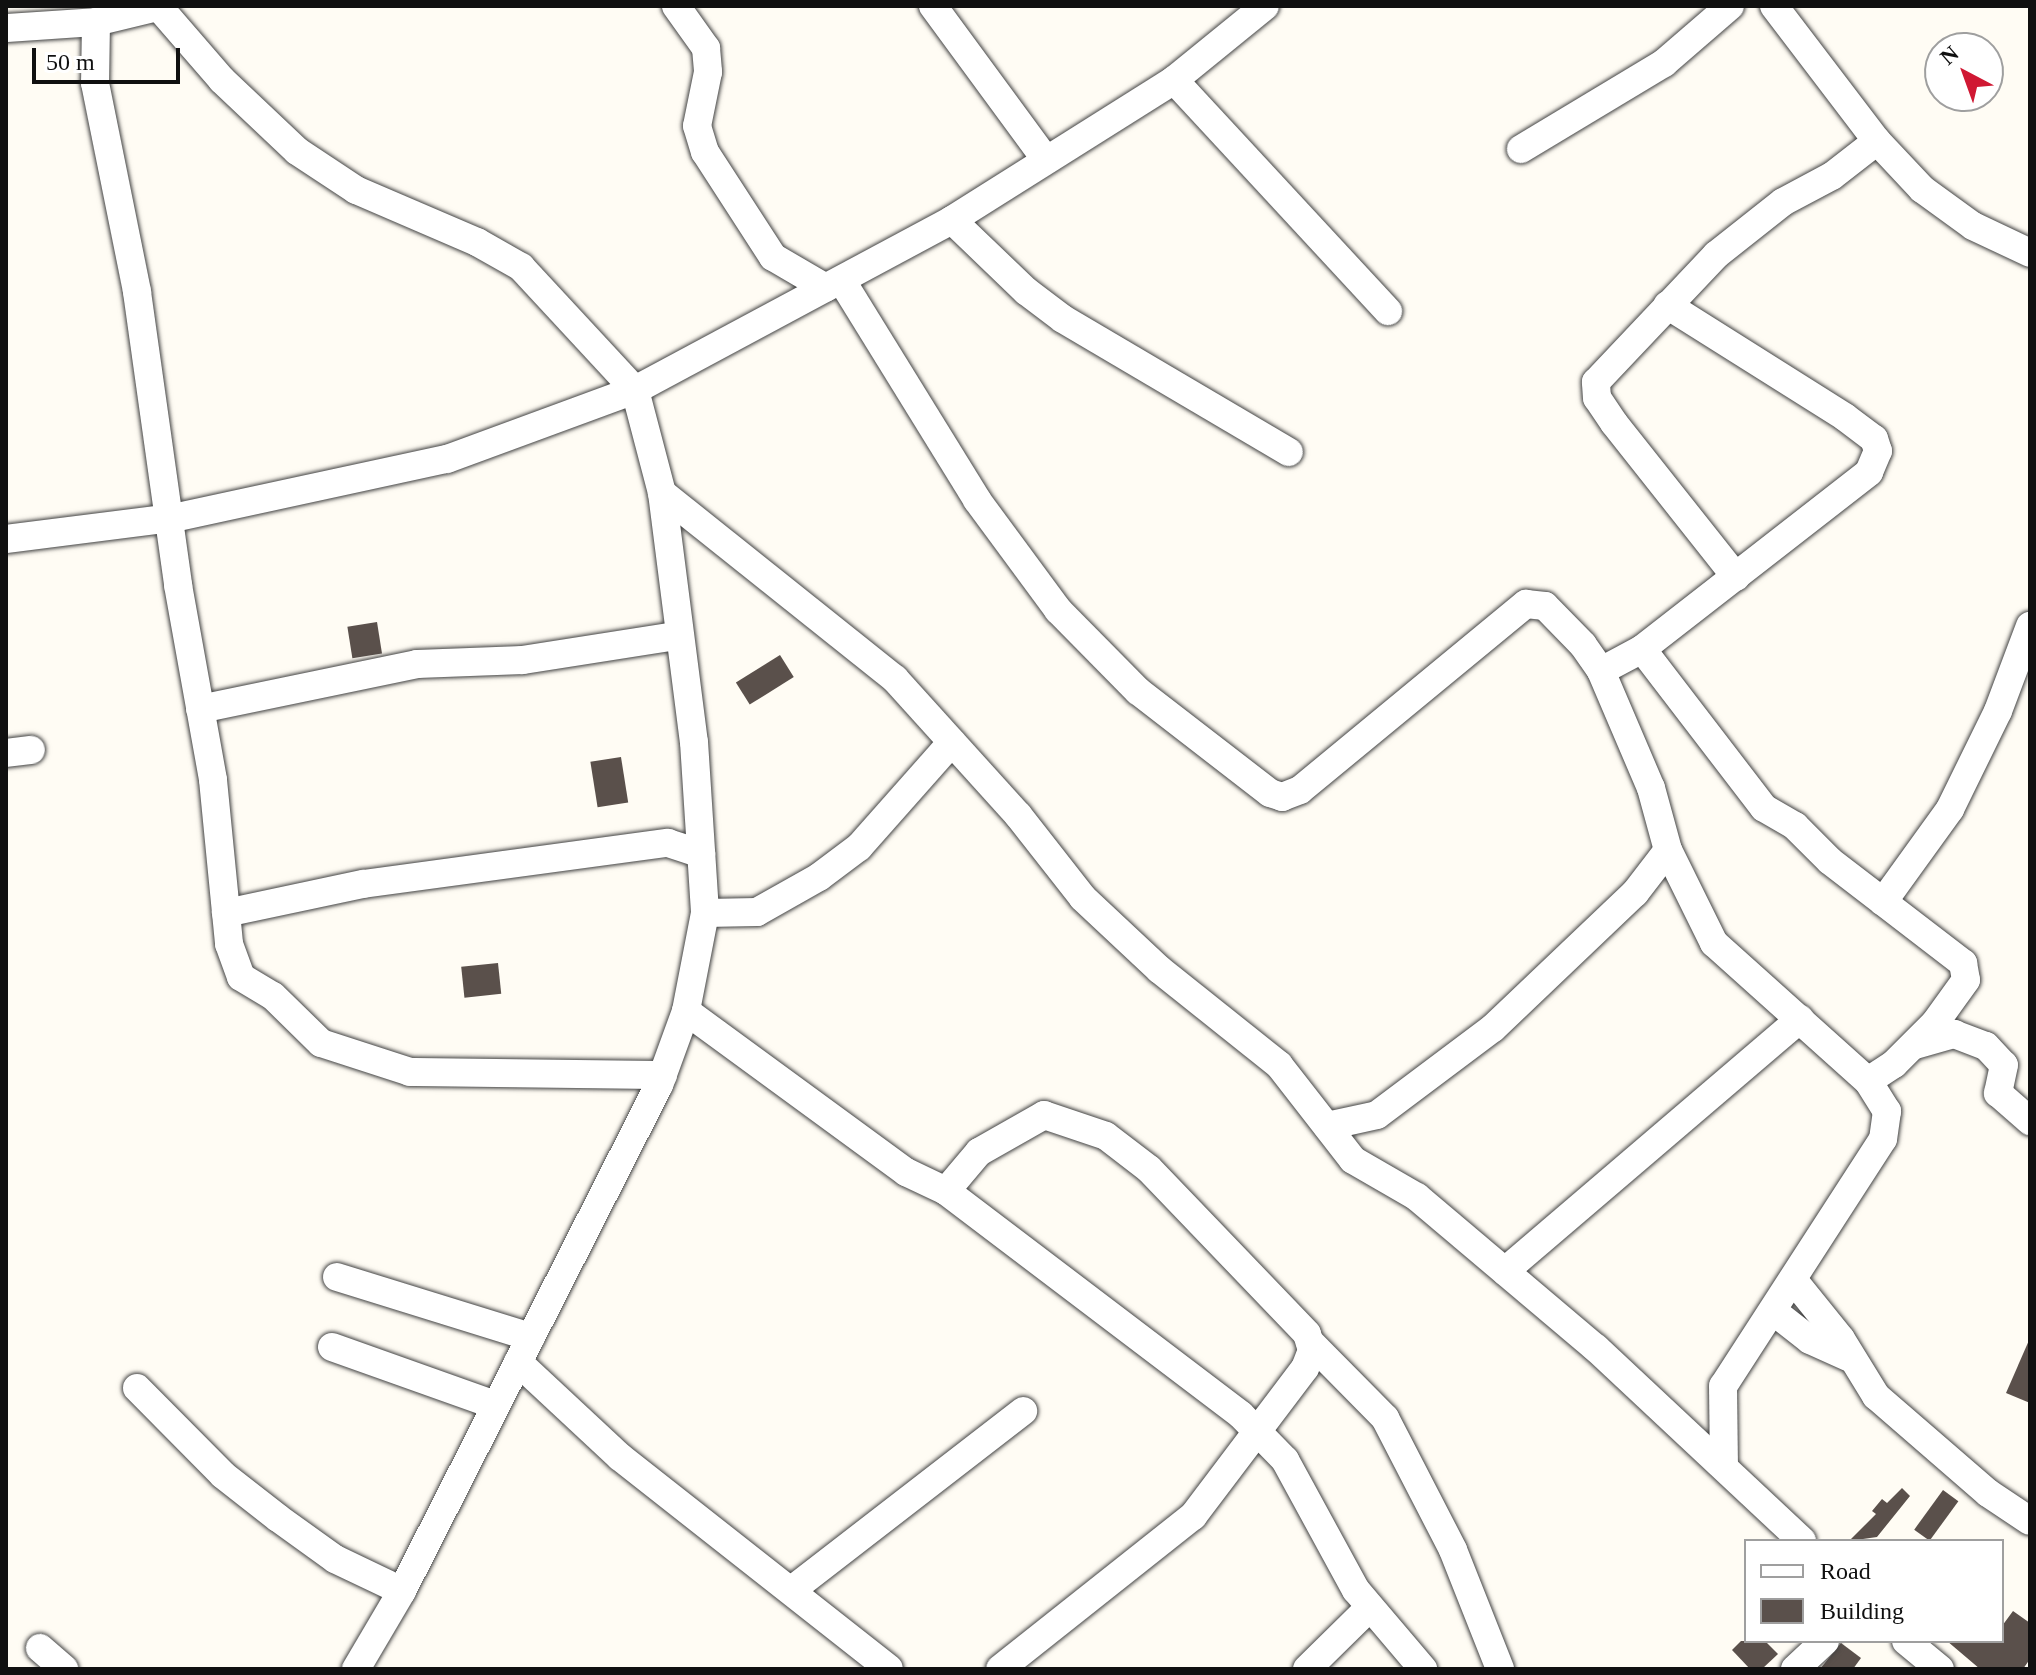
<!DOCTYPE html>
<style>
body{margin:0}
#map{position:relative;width:2036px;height:1675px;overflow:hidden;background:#fffcf4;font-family:Georgia,serif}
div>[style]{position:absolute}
.building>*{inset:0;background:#5a504b;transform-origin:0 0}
.roads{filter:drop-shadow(0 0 2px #434343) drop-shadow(0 0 2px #434343)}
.minor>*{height:28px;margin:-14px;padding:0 14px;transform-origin:14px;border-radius:14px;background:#fff}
span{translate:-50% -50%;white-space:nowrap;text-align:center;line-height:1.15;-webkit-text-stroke:8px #fff;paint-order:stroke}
.frame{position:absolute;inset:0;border:8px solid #101010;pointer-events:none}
.legend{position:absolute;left:1744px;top:1539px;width:260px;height:104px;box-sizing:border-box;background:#fff;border:2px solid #9f9f9f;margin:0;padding:10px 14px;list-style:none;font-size:24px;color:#101010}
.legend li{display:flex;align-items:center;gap:16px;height:40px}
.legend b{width:40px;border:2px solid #9f9f9f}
.north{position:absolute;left:1924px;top:32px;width:80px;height:80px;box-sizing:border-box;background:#fff;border:2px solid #9f9f9f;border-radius:50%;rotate:319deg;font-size:22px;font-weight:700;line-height:32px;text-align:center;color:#101010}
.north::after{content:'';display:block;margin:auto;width:28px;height:36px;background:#d01833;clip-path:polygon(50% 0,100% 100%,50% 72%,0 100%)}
.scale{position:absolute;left:32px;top:48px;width:148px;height:36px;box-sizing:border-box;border:4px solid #101010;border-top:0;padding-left:10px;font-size:24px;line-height:28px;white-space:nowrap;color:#101010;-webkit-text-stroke:6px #fff;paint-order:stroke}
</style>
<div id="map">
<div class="building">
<div style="left:377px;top:622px;width:32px;height:30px;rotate:81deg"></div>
<div style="left:780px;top:655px;width:26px;height:52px;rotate:58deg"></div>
<div style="left:621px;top:757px;width:46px;height:31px;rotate:81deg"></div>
<div style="left:498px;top:963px;width:31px;height:37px;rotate:84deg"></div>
<div style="clip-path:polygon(2030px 1338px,2030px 1403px,2006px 1393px)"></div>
<div style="clip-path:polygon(1902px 1488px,1910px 1496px,1877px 1537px,1849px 1541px,1876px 1514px,1872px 1511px,1882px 1499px,1887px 1503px)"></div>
<div style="left:1943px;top:1490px;width:19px;height:49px;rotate:36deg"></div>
<div style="clip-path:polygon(2013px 1611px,2030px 1623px,2030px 1659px,2023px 1669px,1980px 1669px,1947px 1641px,2002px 1641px,2002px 1626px)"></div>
<div style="clip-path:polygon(1741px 1641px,1765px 1641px,1778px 1654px,1762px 1669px,1750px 1669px,1732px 1650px)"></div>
<div style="clip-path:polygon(1841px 1643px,1861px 1658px,1853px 1669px,1820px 1669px)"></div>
</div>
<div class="roads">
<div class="minor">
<div style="left:158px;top:6px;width:98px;rotate:49.1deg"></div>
<div style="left:222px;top:80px;width:103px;rotate:43.4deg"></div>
<div style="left:297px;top:151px;width:71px;rotate:33.5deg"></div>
<div style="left:356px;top:190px;width:132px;rotate:23.3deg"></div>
<div style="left:477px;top:242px;width:51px;rotate:29.6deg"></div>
<div style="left:521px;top:267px;width:168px;rotate:47.2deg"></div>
<div style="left:635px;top:390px;width:106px;rotate:75.3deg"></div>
<div style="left:662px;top:493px;width:251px;rotate:82.7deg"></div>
<div style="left:694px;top:742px;width:171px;rotate:86.3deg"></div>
<div style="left:705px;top:913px;width:100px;rotate:101deg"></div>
<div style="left:686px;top:1011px;width:79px;rotate:110deg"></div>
<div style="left:659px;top:1085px;width:568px;rotate:116.93deg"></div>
<div style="left:402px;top:1591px;width:91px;rotate:120.5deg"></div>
<div style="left:162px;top:6px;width:68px;rotate:166.4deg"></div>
<div style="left:96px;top:22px;width:61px;rotate:90.9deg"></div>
<div style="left:95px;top:83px;width:213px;rotate:78.6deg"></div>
<div style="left:137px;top:292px;width:296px;rotate:82deg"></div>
<div style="left:178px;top:585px;width:198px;rotate:79.8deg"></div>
<div style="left:213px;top:780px;width:165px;rotate:84.4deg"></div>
<div style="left:229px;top:944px;width:35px;rotate:70deg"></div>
<div style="left:241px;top:977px;width:37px;rotate:31deg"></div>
<div style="left:273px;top:996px;width:67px;rotate:44.4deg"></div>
<div style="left:321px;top:1043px;width:94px;rotate:18deg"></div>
<div style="left:410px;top:1072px;width:253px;rotate:0.7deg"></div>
<div style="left:676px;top:6px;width:52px;rotate:54.5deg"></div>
<div style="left:706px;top:48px;width:24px;rotate:85deg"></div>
<div style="left:708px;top:72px;width:55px;rotate:101.5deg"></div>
<div style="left:697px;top:126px;width:27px;rotate:73deg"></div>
<div style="left:705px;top:152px;width:125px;rotate:57.1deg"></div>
<div style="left:773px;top:257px;width:61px;rotate:30.3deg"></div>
<div style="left:933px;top:6px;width:191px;rotate:53.7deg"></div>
<div style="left:1774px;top:6px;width:170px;rotate:52.7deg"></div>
<div style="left:1877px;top:141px;width:66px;rotate:46.8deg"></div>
<div style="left:1922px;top:189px;width:63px;rotate:36deg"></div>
<div style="left:1973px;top:226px;width:63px;rotate:25.3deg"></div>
<div style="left:6px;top:28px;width:90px;rotate:-3.8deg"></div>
<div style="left:1174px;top:80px;width:315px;rotate:47.2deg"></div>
<div style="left:1521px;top:149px;width:167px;rotate:-31deg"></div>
<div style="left:1664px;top:63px;width:87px;rotate:-40.8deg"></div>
<div style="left:952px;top:220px;width:103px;rotate:43.8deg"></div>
<div style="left:1026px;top:291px;width:46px;rotate:37.1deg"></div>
<div style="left:1063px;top:319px;width:262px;rotate:30.5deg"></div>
<div style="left:842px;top:281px;width:257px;rotate:58.3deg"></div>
<div style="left:977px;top:500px;width:137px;rotate:53.6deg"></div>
<div style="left:1058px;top:610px;width:114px;rotate:45.4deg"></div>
<div style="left:1138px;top:691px;width:167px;rotate:37.7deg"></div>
<div style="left:1270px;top:793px;width:13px;rotate:18deg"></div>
<div style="left:1282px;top:797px;width:19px;rotate:-21deg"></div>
<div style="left:1300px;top:790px;width:293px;rotate:-39.5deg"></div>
<div style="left:1526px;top:604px;width:19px;rotate:6deg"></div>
<div style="left:1545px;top:606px;width:54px;rotate:45.7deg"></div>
<div style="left:1583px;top:645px;width:32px;rotate:55deg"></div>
<div style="left:1601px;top:671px;width:127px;rotate:66.9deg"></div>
<div style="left:1651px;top:788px;width:64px;rotate:74.7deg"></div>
<div style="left:1668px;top:850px;width:104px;rotate:63.7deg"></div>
<div style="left:1714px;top:943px;width:207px;rotate:41.9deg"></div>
<div style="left:1868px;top:1081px;width:36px;rotate:58deg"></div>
<div style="left:1887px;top:1111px;width:28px;rotate:98deg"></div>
<div style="left:1883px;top:1139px;width:294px;rotate:122.9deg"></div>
<div style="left:1723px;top:1386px;width:80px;rotate:89.3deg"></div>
<div style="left:662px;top:493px;width:298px;rotate:38.6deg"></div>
<div style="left:895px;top:679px;width:183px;rotate:47.9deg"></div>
<div style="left:1018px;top:815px;width:105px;rotate:51.9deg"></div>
<div style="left:1083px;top:898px;width:105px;rotate:43.1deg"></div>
<div style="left:1160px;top:970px;width:152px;rotate:38.6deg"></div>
<div style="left:1279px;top:1065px;width:120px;rotate:52.1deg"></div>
<div style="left:1353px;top:1160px;width:74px;rotate:30deg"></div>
<div style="left:1417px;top:1197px;width:234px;rotate:40.2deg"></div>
<div style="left:1596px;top:1348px;width:282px;rotate:43.1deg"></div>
<div style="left:6px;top:539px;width:168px;rotate:-7.2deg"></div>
<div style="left:173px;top:518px;width:280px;rotate:-12.2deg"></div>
<div style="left:447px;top:459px;width:200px;rotate:-20.2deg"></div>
<div style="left:635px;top:390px;width:360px;rotate:-28.2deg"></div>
<div style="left:952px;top:220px;width:262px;rotate:-32.2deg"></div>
<div style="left:1174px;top:80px;width:117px;rotate:-39.1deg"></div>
<div style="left:1736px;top:577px;width:196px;rotate:-128.4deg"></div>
<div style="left:1614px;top:423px;width:30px;rotate:-124deg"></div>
<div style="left:1597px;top:398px;width:16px;rotate:-94deg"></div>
<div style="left:1596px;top:382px;width:175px;rotate:-46.6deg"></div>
<div style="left:1716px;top:255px;width:85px;rotate:-38.3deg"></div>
<div style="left:1783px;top:202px;width:55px;rotate:-28deg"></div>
<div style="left:1832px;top:176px;width:57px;rotate:-37.9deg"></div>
<div style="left:1642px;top:649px;width:288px;rotate:-37.9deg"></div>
<div style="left:1869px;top:472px;width:23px;rotate:-67deg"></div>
<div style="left:1878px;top:451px;width:13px;rotate:-108deg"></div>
<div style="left:1874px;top:439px;width:36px;rotate:-143deg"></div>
<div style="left:1845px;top:417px;width:210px;rotate:-147.8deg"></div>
<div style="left:1601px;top:671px;width:47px;rotate:-28.2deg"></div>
<div style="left:1642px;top:649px;width:200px;rotate:52.5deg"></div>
<div style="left:1764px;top:808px;width:36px;rotate:30deg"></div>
<div style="left:1795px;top:826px;width:49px;rotate:45deg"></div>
<div style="left:1830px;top:861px;width:168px;rotate:37.5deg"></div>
<div style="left:1963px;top:963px;width:17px;rotate:80deg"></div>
<div style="left:1966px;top:980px;width:53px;rotate:125.8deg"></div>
<div style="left:1935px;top:1023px;width:58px;rotate:135deg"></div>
<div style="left:1894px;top:1064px;width:31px;rotate:147deg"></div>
<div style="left:200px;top:709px;width:222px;rotate:-11.7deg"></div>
<div style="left:417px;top:664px;width:106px;rotate:-2.2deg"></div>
<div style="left:523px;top:660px;width:156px;rotate:-8.9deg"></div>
<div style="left:6px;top:753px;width:25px;rotate:-7deg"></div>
<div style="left:1883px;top:902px;width:115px;rotate:-54.2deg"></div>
<div style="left:1950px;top:809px;width:109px;rotate:-63.9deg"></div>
<div style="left:1998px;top:711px;width:91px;rotate:-69.4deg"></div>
<div style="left:226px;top:913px;width:140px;rotate:-12deg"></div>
<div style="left:363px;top:884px;width:308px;rotate:-7.7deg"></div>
<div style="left:668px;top:843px;width:35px;rotate:18deg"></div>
<div style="left:705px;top:913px;width:52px;rotate:-1.1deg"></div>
<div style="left:757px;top:912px;width:71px;rotate:-29.4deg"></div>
<div style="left:819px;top:877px;width:50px;rotate:-36.9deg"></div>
<div style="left:859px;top:847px;width:140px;rotate:-48.5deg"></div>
<div style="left:686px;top:1011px;width:273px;rotate:36.2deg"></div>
<div style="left:906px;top:1172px;width:44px;rotate:25.4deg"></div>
<div style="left:946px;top:1191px;width:370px;rotate:37.2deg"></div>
<div style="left:1241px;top:1415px;width:63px;rotate:45.6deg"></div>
<div style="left:1285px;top:1460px;width:148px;rotate:61.4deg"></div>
<div style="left:1356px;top:1590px;width:104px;rotate:49.7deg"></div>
<div style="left:1915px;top:1045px;width:41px;rotate:-15.8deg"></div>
<div style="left:1954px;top:1034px;width:34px;rotate:21deg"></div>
<div style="left:1986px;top:1046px;width:26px;rotate:47deg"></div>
<div style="left:2004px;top:1065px;width:29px;rotate:102deg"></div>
<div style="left:1998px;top:1093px;width:43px;rotate:41.2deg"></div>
<div style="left:1327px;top:1126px;width:51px;rotate:-12.4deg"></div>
<div style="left:1377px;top:1115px;width:145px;rotate:-36.9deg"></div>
<div style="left:1493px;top:1028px;width:196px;rotate:-43.6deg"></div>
<div style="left:1635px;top:893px;width:54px;rotate:-52.5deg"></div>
<div style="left:946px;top:1191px;width:51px;rotate:-49.8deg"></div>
<div style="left:979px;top:1152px;width:75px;rotate:-29.6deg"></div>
<div style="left:1044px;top:1115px;width:65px;rotate:18.7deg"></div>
<div style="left:1106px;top:1136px;width:54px;rotate:37.5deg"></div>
<div style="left:1149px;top:1169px;width:228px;rotate:46.2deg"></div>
<div style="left:1307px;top:1334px;width:17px;rotate:73deg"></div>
<div style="left:1312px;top:1350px;width:19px;rotate:111deg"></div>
<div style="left:1305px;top:1368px;width:186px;rotate:127.1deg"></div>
<div style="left:1193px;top:1516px;width:246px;rotate:141.6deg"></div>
<div style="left:1505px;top:1271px;width:388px;rotate:-40.5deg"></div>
<div style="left:337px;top:1277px;width:203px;rotate:17.2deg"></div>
<div style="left:1795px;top:1282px;width:73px;rotate:51.1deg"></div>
<div style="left:1841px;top:1339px;width:67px;rotate:58.4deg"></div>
<div style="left:1876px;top:1396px;width:148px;rotate:40.9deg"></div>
<div style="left:1988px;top:1493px;width:50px;rotate:33.7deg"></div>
<div style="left:1773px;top:1311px;width:47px;rotate:38.1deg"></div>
<div style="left:1810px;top:1340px;width:42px;rotate:24.1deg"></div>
<div style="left:1310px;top:1342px;width:107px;rotate:45.4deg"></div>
<div style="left:1385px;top:1418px;width:148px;rotate:62.7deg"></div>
<div style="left:1453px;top:1550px;width:128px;rotate:68.4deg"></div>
<div style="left:332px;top:1347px;width:173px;rotate:19.6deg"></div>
<div style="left:518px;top:1362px;width:139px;rotate:43deg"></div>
<div style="left:620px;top:1457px;width:342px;rotate:38.2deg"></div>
<div style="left:137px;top:1388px;width:122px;rotate:45.3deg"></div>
<div style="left:223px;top:1475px;width:70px;rotate:38deg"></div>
<div style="left:278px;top:1518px;width:70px;rotate:35.7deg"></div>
<div style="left:335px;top:1559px;width:74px;rotate:25.5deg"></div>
<div style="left:793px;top:1589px;width:291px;rotate:-37.7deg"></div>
<div style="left:1906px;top:1641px;width:44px;rotate:39.5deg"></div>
<div style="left:40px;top:1648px;width:32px;rotate:41deg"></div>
<div style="left:1307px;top:1669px;width:88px;rotate:-44.5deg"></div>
<div style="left:1795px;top:1669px;width:41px;rotate:-43deg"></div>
</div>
</div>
<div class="frame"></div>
<ul class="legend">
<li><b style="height:10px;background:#fff"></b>Road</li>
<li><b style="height:22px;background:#5a504b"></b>Building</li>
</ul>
<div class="north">N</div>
<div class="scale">50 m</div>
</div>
